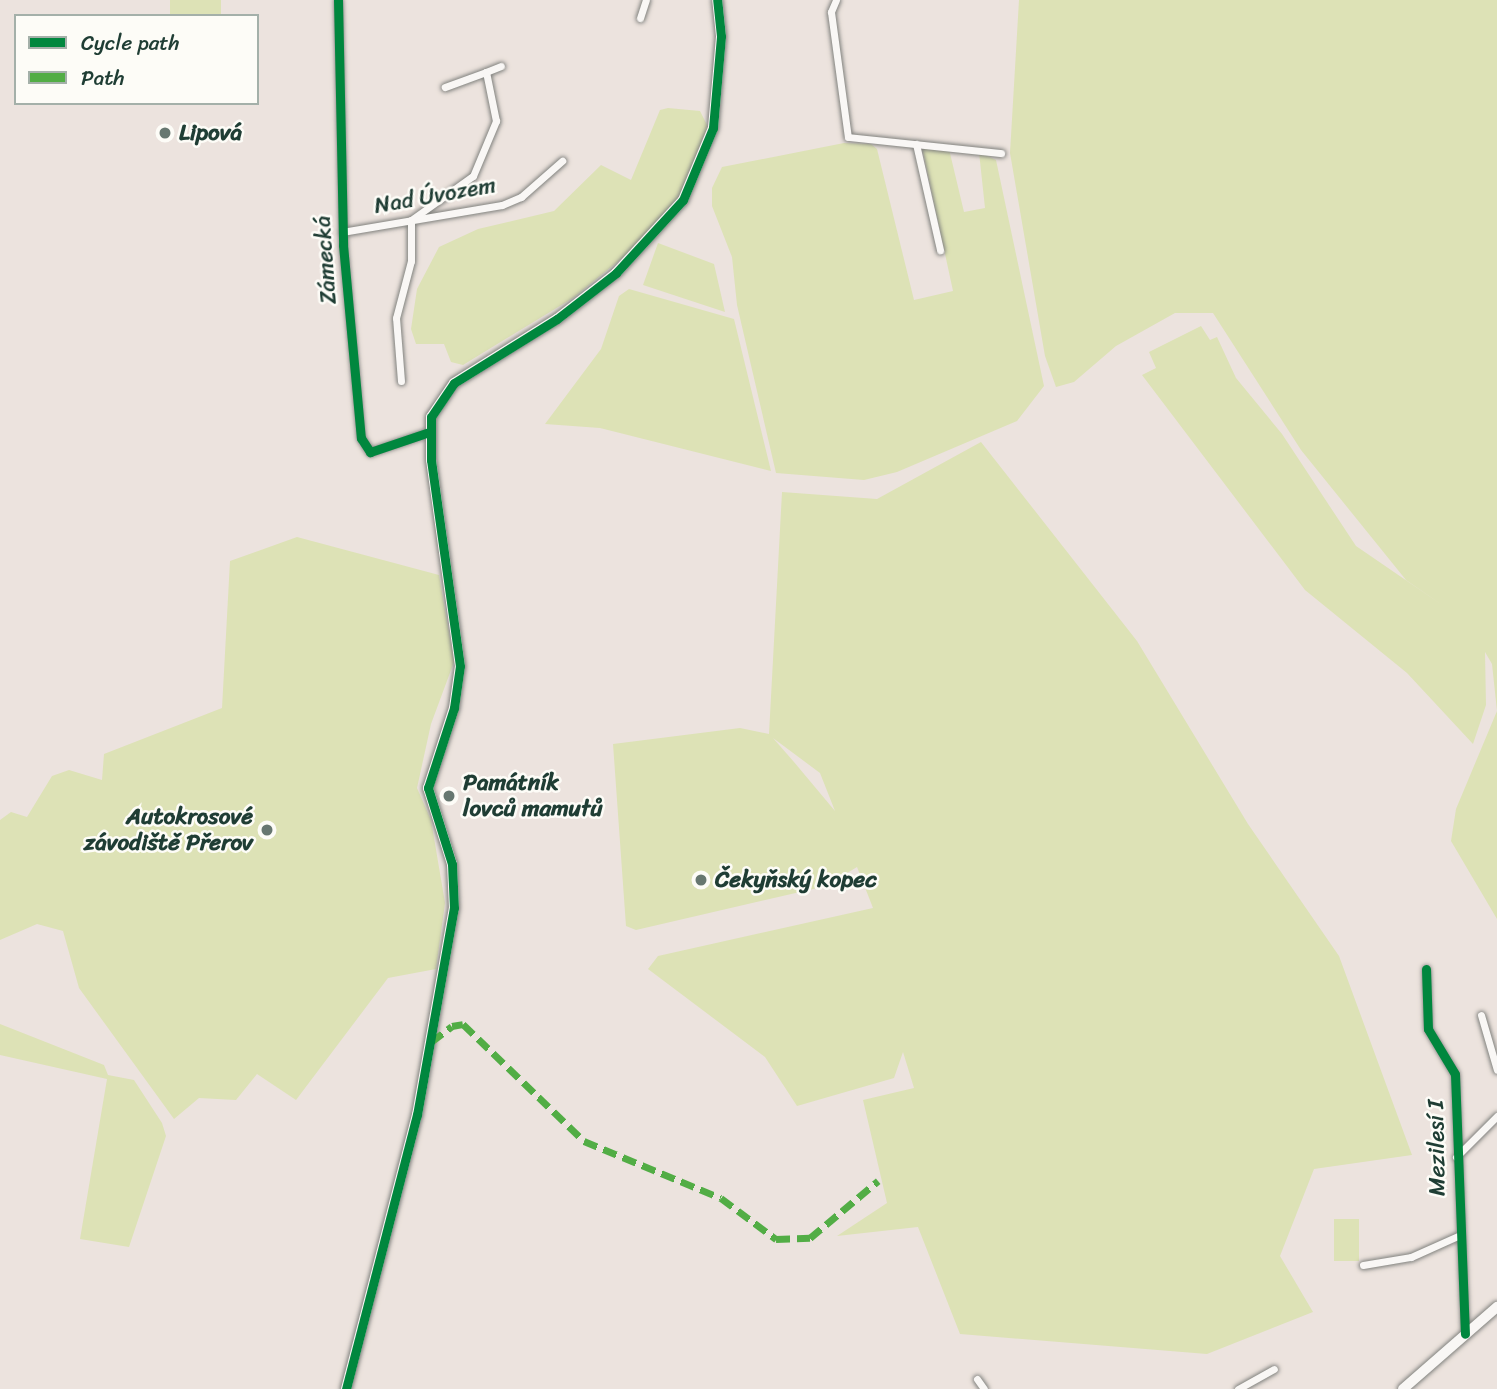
<!DOCTYPE html>
<meta charset="utf-8">
<style>
body{margin:0}
#map{position:relative;width:1497px;height:1389px;overflow:hidden;background:#ece3de;font-family:Sriracha,sans-serif}
div>[style]{position:absolute}
.green>*{inset:0;background:#dde2b6;transform-origin:0 0}
.roads{filter:drop-shadow(0 0 2px #81827e) drop-shadow(0 0 2px #81827e)}
.street>*{height:7px;margin:-3.5px;padding:0 3.5px;transform-origin:3.5px;border-radius:3.5px;background:#f9f7f5}
.secondary>*{height:10px;margin:-5px;padding:0 5px;transform-origin:5px;border-radius:5px;background:#f9f7f5}
.quiet>*{height:7px;margin-top:-3.5px;transform-origin:0;background:repeating-linear-gradient(90deg,#52ad45 0 14px,transparent 0 21px)}
.cycleway>*{height:9px;margin:-4.5px;padding:0 4.5px;transform-origin:4.5px;border-radius:4.5px;background:#00873e}
.dots>*{width:19px;height:19px;translate:-50% -50%;box-sizing:border-box;border:4px solid #fdfcf7;border-radius:50%}
span{translate:-50% -50%;white-space:nowrap;text-align:center;line-height:1.15;-webkit-text-stroke:5px #fdfcf7;paint-order:stroke}
.poi-label{font-size:23px;color:#1f3d34;font-weight:700}
.left{translate:0 -50%;text-align:left}
.right{translate:-100% -50%;text-align:right}
.street-label{font-size:23px;color:#1f3d34}
.legend{position:absolute;left:14px;top:14px;width:245px;height:91px;box-sizing:border-box;background:#fdfcf7;border:2px solid #a4b0a9;margin:0;padding:9px 12px;list-style:none;font-size:21px;color:#1f3d34}
.legend li{display:flex;align-items:center;gap:14px;height:35px}
.legend b{width:35px;border:2px solid #a4b0a9}
</style>
<div id="map">
<div class="green">
<div style="left:170px;top:0;width:51px;height:16px"></div>
<div style="clip-path:polygon(1019px 0,1497px 0,1497px 919px,1451px 841px,1456px 809px,1497px 711px,1492px 664px,1485px 652px,1486px 705px,1473px 744px,1407px 673px,1305px 590px,1142px 375px,1156px 368px,1149px 352px,1201px 326px,1210px 340px,1217px 337px,1236px 378px,1282px 434px,1356px 546px,1445px 607px,1406px 580px,1301px 450px,1213px 313px,1175px 313px,1116px 346px,1074px 382px,1056px 387px,1045px 356px,1010px 153px)"></div>
<div style="clip-path:polygon(668px 108px,700px 111px,708px 127px,680px 195px,648px 237px,573px 298px,463px 365px,451px 362px,444px 344px,416px 344px,411px 329px,417px 289px,439px 247px,478px 229px,554px 211px,601px 165px,631px 180px,660px 110px)"></div>
<div style="clip-path:polygon(844px 143px,871px 144px,877px 149px,914px 300px,953px 291px,922px 147px,949px 149px,964px 212px,985px 208px,979px 152px,996px 160px,1044px 386px,1017px 421px,897px 472px,864px 480px,776px 473px,737px 305px,732px 257px,712px 206px,712px 188px,722px 167px)"></div>
<div style="clip-path:polygon(658px 243px,714px 264px,725px 312px,643px 285px)"></div>
<div style="clip-path:polygon(629px 289px,734px 319px,771px 471px,600px 428px,545px 424px,601px 349px,619px 296px)"></div>
<div style="clip-path:polygon(evenodd,981px 442px,1137px 641px,1248px 824px,1339px 956px,1412px 1155px,1314px 1169px,1280px 1256px,1313px 1312px,1207px 1354px,960px 1334px,918px 1227px,837px 1236px,887px 1203px,863px 1100px,914px 1088px,903px 1052px,894px 1078px,797px 1106px,765px 1057px,648px 969px,658px 956px,873px 908px,857px 867px,826px 886px,636px 930px,626px 926px,613px 744px,740px 728px,769px 734px,782px 492px,877px 499px,981px 442px,773px 738px,820px 773px,835px 811px,794px 762px,773px 738px)"></div>
<div style="clip-path:polygon(297px 537px,439px 575px,454px 662px,431px 724px,417px 788px,431px 820px,445px 903px,436px 969px,388px 978px,296px 1100px,257px 1074px,236px 1100px,199px 1098px,174px 1119px,79px 988px,63px 931px,37px 924px,0 940px,0 820px,11px 812px,27px 817px,52px 776px,69px 770px,102px 780px,104px 754px,222px 708px,230px 561px)"></div>
<div style="clip-path:polygon(0 1024px,104px 1065px,108px 1075px,134px 1080px,162px 1123px,166px 1136px,129px 1247px,80px 1239px,107px 1079px,0 1055px)"></div>
<div style="left:1334px;top:1219px;width:25px;height:42px"></div>
</div>
<div class="roads">
<div class="street">
<div style="left:338px;top:0;width:245px;rotate:88.8deg"></div>
<div style="left:343px;top:245px;width:194px;rotate:84.7deg"></div>
<div style="left:361px;top:438px;width:17px;rotate:57deg"></div>
<div style="left:370px;top:452px;width:62px;rotate:-18.7deg"></div>
<div style="left:836px;top:0;width:13px;rotate:113deg"></div>
<div style="left:831px;top:12px;width:126px;rotate:82.3deg"></div>
<div style="left:848px;top:137px;width:154px;rotate:6deg"></div>
<div style="left:640px;top:18px;width:19px;rotate:-72deg"></div>
<div style="left:486px;top:72px;width:16px;rotate:-22deg"></div>
<div style="left:916px;top:144px;width:109px;rotate:77.2deg"></div>
<div style="left:342px;top:232px;width:162px;rotate:-9.6deg"></div>
<div style="left:502px;top:205px;width:21px;rotate:-23deg"></div>
<div style="left:521px;top:197px;width:55px;rotate:-41.3deg"></div>
<div style="left:401px;top:381px;width:63px;rotate:-94.5deg"></div>
<div style="left:396px;top:318px;width:59px;rotate:-75.3deg"></div>
<div style="left:411px;top:261px;width:41px;rotate:-90deg"></div>
<div style="left:411px;top:220px;width:76px;rotate:-35.4deg"></div>
<div style="left:473px;top:176px;width:60px;rotate:-67.3deg"></div>
<div style="left:496px;top:121px;width:50px;rotate:-101.5deg"></div>
<div style="left:486px;top:72px;width:44px;rotate:159.9deg"></div>
<div style="left:1426px;top:969px;width:60px;rotate:88.1deg"></div>
<div style="left:1428px;top:1029px;width:52px;rotate:59deg"></div>
<div style="left:1455px;top:1074px;width:260px;rotate:87.8deg"></div>
<div style="left:1481px;top:1015px;width:57px;rotate:73.8deg"></div>
<div style="left:1456px;top:1157px;width:58px;rotate:-45deg"></div>
<div style="left:1363px;top:1265px;width:49px;rotate:-9.5deg"></div>
<div style="left:1411px;top:1257px;width:51px;rotate:-24.1deg"></div>
<div style="left:977px;top:1379px;width:12px;rotate:55deg"></div>
<div style="left:1238px;top:1389px;width:41px;rotate:-29.1deg"></div>
</div>
<div class="secondary">
<div style="left:346px;top:1389px;width:283px;rotate:-75.5deg"></div>
<div style="left:417px;top:1115px;width:210px;rotate:-79.9deg"></div>
<div style="left:454px;top:908px;width:44px;rotate:-92.6deg"></div>
<div style="left:452px;top:864px;width:80px;rotate:-107.5deg"></div>
<div style="left:428px;top:788px;width:84px;rotate:-72deg"></div>
<div style="left:454px;top:708px;width:42px;rotate:-81.9deg"></div>
<div style="left:460px;top:666px;width:208px;rotate:-98deg"></div>
<div style="left:431px;top:460px;width:43px;rotate:-90deg"></div>
<div style="left:431px;top:417px;width:41px;rotate:-55.9deg"></div>
<div style="left:454px;top:383px;width:121px;rotate:-31.9deg"></div>
<div style="left:557px;top:319px;width:75px;rotate:-37.9deg"></div>
<div style="left:616px;top:273px;width:99px;rotate:-47.5deg"></div>
<div style="left:683px;top:200px;width:78px;rotate:-67.4deg"></div>
<div style="left:713px;top:128px;width:92px;rotate:-85deg"></div>
<div style="left:721px;top:36px;width:36px;rotate:-96deg"></div>
<div style="left:1403px;top:1389px;width:125px;rotate:-41.1deg"></div>
</div>
</div>
<div class="quiet">
<div style="left:431px;top:1042px;width:26px;rotate:-37deg"></div>
<div style="left:452px;top:1026px;width:11px;rotate:-10deg"></div>
<div style="left:463px;top:1024px;width:168px;rotate:44deg"></div>
<div style="left:584px;top:1141px;width:148px;rotate:22.6deg"></div>
<div style="left:721px;top:1198px;width:69px;rotate:36.7deg"></div>
<div style="left:776px;top:1239px;width:34px;rotate:-2deg"></div>
<div style="left:810px;top:1238px;width:89px;rotate:-40deg"></div>
</div>
<div class="cycleway">
<div style="left:338px;top:0;width:245px;rotate:88.8deg"></div>
<div style="left:343px;top:245px;width:194px;rotate:84.7deg"></div>
<div style="left:361px;top:438px;width:17px;rotate:57deg"></div>
<div style="left:370px;top:452px;width:62px;rotate:-18.7deg"></div>
<div style="left:1426px;top:969px;width:60px;rotate:88.1deg"></div>
<div style="left:1428px;top:1029px;width:52px;rotate:59deg"></div>
<div style="left:1455px;top:1074px;width:260px;rotate:87.8deg"></div>
<div style="left:346px;top:1389px;width:283px;rotate:-75.5deg"></div>
<div style="left:417px;top:1115px;width:210px;rotate:-79.9deg"></div>
<div style="left:454px;top:908px;width:44px;rotate:-92.6deg"></div>
<div style="left:452px;top:864px;width:80px;rotate:-107.5deg"></div>
<div style="left:428px;top:788px;width:84px;rotate:-72deg"></div>
<div style="left:454px;top:708px;width:42px;rotate:-81.9deg"></div>
<div style="left:460px;top:666px;width:208px;rotate:-98deg"></div>
<div style="left:431px;top:460px;width:43px;rotate:-90deg"></div>
<div style="left:431px;top:417px;width:41px;rotate:-55.9deg"></div>
<div style="left:454px;top:383px;width:121px;rotate:-31.9deg"></div>
<div style="left:557px;top:319px;width:75px;rotate:-37.9deg"></div>
<div style="left:616px;top:273px;width:99px;rotate:-47.5deg"></div>
<div style="left:683px;top:200px;width:78px;rotate:-67.4deg"></div>
<div style="left:713px;top:128px;width:92px;rotate:-85deg"></div>
<div style="left:721px;top:36px;width:36px;rotate:-96deg"></div>
</div>
<div class="dots">
<div style="left:165px;top:133px;background:#677770"></div>
<div style="left:449px;top:796px;background:#677770"></div>
<div style="left:267px;top:830px;background:#677770"></div>
<div style="left:701px;top:880px;background:#677770"></div>
</div>
<div class="poi-label">
<span class="left" style="left:179px;top:133px">Lipová</span>
<span class="left" style="left:463px;top:796px">Památník<br>lovců mamutů</span>
<span class="right" style="left:253px;top:830px">Autokrosové<br>závodiště Přerov</span>
<span class="left" style="left:715px;top:880px">Čekyňský kopec</span>
</div>
<div class="street-label">
<span style="left:435px;top:196px;rotate:-10deg">Nad Úvozem</span>
<span style="left:326px;top:260px;rotate:-94deg">Zámecká</span>
<span style="left:1437px;top:1148px;rotate:-91deg">Mezilesí I</span>
</div>
<ul class="legend">
<li><b style="height:9px;background:#00873e"></b>Cycle path</li>
<li><b style="height:9px;background:#52ad45"></b>Path</li>
</ul>
</div>
